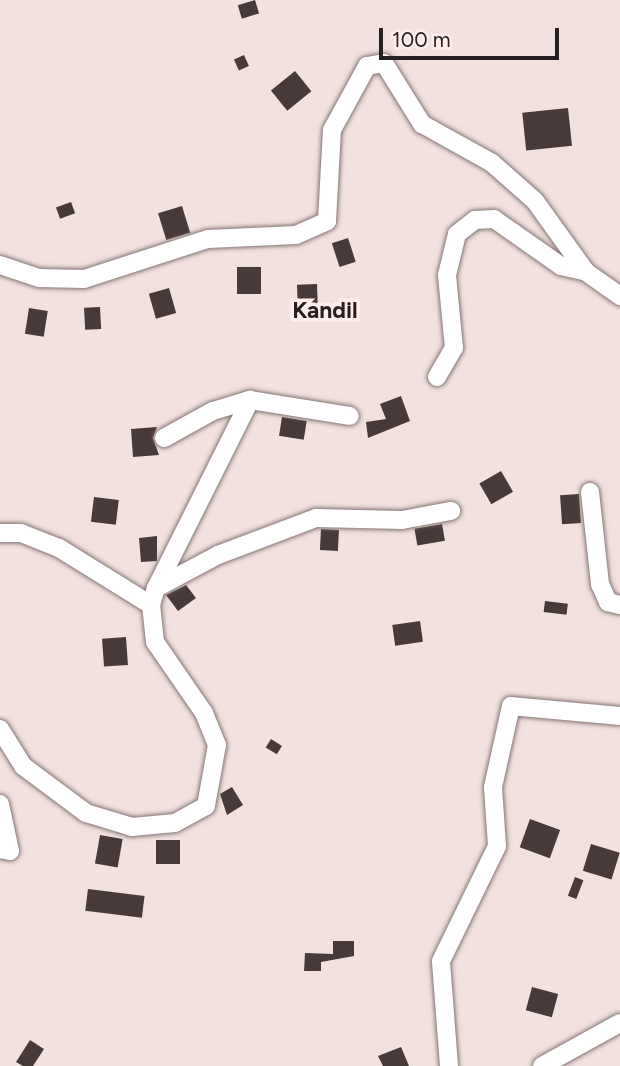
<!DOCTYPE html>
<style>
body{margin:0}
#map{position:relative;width:620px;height:1066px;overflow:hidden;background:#f2e1df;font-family:Figtree,sans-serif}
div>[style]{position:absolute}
.building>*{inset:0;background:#483a39;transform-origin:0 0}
.roads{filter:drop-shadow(0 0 2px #847574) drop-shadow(0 0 2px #847574)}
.minor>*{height:18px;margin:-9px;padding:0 9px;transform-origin:9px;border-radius:9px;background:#fff}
span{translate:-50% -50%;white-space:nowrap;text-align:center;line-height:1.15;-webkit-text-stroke:7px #ffeeec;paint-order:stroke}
.neighbourhood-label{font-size:23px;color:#251f1f;font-weight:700}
.scale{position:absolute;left:379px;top:28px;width:180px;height:32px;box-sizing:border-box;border:4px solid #251f1f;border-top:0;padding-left:9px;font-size:21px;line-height:24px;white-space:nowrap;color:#251f1f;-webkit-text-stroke:5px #ffeeec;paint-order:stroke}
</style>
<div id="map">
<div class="building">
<div style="left:255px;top:0;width:14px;height:18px;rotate:73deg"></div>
<div style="left:244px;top:55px;width:12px;height:11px;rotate:66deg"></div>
<div style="left:295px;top:71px;width:26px;height:31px;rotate:51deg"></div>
<div style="left:568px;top:108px;width:38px;height:46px;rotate:84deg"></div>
<div style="left:71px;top:202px;width:12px;height:16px;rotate:70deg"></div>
<div style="left:182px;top:206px;width:28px;height:25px;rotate:73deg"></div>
<div style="left:348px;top:238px;width:25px;height:17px;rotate:72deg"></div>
<div style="left:237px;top:267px;width:24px;height:27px"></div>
<div style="left:317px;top:284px;width:28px;height:20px;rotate:88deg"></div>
<div style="left:169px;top:288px;width:26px;height:21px;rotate:74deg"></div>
<div style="left:100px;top:307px;width:22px;height:16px;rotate:87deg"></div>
<div style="left:29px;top:308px;width:19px;height:26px;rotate:9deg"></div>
<div style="clip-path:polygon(401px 396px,410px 421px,368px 438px,366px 422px,386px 419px,380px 404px)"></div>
<div style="left:282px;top:417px;width:25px;height:19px;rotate:9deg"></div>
<div style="clip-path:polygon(157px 427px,153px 438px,159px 455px,133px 457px,131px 429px)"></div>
<div style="left:501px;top:471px;width:24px;height:25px;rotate:60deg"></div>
<div style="left:579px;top:494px;width:29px;height:19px;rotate:86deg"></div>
<div style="left:94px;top:497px;width:25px;height:25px;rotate:7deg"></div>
<div style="left:442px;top:524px;width:17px;height:28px;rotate:80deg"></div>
<div style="left:321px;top:529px;width:18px;height:21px;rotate:3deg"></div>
<div style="clip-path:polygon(157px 536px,157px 561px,141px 562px,139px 538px)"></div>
<div style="clip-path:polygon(186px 585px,196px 598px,178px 611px,166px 595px)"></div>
<div style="left:545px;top:601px;width:23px;height:11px;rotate:7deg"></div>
<div style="left:420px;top:621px;width:21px;height:28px;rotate:82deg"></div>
<div style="left:126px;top:637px;width:28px;height:24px;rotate:86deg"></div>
<div style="left:271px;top:739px;width:13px;height:10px;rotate:32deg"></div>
<div style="clip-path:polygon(232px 787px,243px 805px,227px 815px,220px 794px)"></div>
<div style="left:530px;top:819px;width:32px;height:30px;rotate:20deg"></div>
<div style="left:100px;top:835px;width:23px;height:29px;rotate:10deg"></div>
<div style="left:156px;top:840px;width:24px;height:24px"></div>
<div style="left:591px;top:844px;width:30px;height:28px;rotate:17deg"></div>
<div style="left:575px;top:877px;width:9px;height:20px;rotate:21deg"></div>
<div style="left:88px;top:889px;width:57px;height:22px;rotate:7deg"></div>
<div style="clip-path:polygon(333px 941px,354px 941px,354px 956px,321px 962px,321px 971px,304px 971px,305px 953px,333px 954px)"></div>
<div style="left:532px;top:987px;width:27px;height:24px;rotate:15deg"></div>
<div style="clip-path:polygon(30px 1040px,44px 1049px,33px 1066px,23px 1066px,16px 1062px)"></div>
<div style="clip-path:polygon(401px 1047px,409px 1066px,383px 1066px,378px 1056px)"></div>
</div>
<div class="roads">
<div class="minor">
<div style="left:0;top:265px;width:41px;rotate:18.4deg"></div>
<div style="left:39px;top:278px;width:45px;rotate:1.3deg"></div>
<div style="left:84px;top:279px;width:130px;rotate:-17.9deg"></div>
<div style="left:208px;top:239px;width:88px;rotate:-2.6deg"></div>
<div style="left:296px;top:235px;width:34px;rotate:-24deg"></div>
<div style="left:327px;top:221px;width:91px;rotate:-86.9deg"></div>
<div style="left:332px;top:130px;width:73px;rotate:-61.3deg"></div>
<div style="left:367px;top:66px;width:17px;rotate:-10deg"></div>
<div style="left:384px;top:63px;width:72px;rotate:58.1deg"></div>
<div style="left:422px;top:124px;width:80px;rotate:29.1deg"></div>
<div style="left:492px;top:163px;width:57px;rotate:41.5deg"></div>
<div style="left:535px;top:201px;width:87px;rotate:54.3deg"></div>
<div style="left:586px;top:272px;width:42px;rotate:35.2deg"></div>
<div style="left:437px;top:377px;width:34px;rotate:-60deg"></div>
<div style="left:454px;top:348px;width:73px;rotate:-95.5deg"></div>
<div style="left:447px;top:275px;width:42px;rotate:-76.3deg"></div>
<div style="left:457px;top:234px;width:23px;rotate:-38deg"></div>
<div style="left:475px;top:220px;width:19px;rotate:-3deg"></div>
<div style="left:494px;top:219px;width:82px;rotate:35deg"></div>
<div style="left:561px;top:266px;width:26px;rotate:13deg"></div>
<div style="left:164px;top:438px;width:56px;rotate:-28.9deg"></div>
<div style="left:213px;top:411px;width:39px;rotate:-17deg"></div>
<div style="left:590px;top:492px;width:93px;rotate:83.8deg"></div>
<div style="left:600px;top:584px;width:20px;rotate:66deg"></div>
<div style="left:608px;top:602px;width:12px;rotate:14deg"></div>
<div style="left:0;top:533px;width:21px"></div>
<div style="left:21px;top:533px;width:41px;rotate:21.5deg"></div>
<div style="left:59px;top:548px;width:108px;rotate:31.8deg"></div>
<div style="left:156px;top:588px;width:70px;rotate:-28deg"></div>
<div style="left:218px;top:555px;width:105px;rotate:-20.7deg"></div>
<div style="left:316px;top:518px;width:86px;rotate:1.3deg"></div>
<div style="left:402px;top:520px;width:50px;rotate:-10.4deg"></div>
<div style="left:0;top:729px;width:44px;rotate:58.1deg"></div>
<div style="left:23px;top:766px;width:79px;rotate:36.7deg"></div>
<div style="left:86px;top:813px;width:48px;rotate:16.9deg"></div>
<div style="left:132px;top:827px;width:43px;rotate:-5.3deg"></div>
<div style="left:175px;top:823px;width:35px;rotate:-29deg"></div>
<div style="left:206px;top:806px;width:62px;rotate:-79.8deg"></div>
<div style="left:217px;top:745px;width:35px;rotate:-112deg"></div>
<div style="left:204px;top:713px;width:86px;rotate:-124.6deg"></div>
<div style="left:155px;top:642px;width:37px;rotate:-96deg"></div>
<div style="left:151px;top:605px;width:18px;rotate:-74deg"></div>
<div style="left:156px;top:588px;width:210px;rotate:-63.4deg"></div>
<div style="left:250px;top:400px;width:101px;rotate:9.1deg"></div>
<div style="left:0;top:804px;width:48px;rotate:78deg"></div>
<div style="left:10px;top:851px;width:10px;rotate:-169deg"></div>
<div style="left:449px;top:1066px;width:105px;rotate:-94.4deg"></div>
<div style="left:441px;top:961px;width:128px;rotate:-64deg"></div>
<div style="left:497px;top:846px;width:59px;rotate:-93.9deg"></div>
<div style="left:493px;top:787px;width:83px;rotate:-77.5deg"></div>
<div style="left:511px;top:706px;width:109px;rotate:5.2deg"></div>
<div style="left:542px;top:1066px;width:89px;rotate:-28.9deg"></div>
</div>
</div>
<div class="neighbourhood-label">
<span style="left:325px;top:310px">Kandil</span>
</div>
<div class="scale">100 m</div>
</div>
